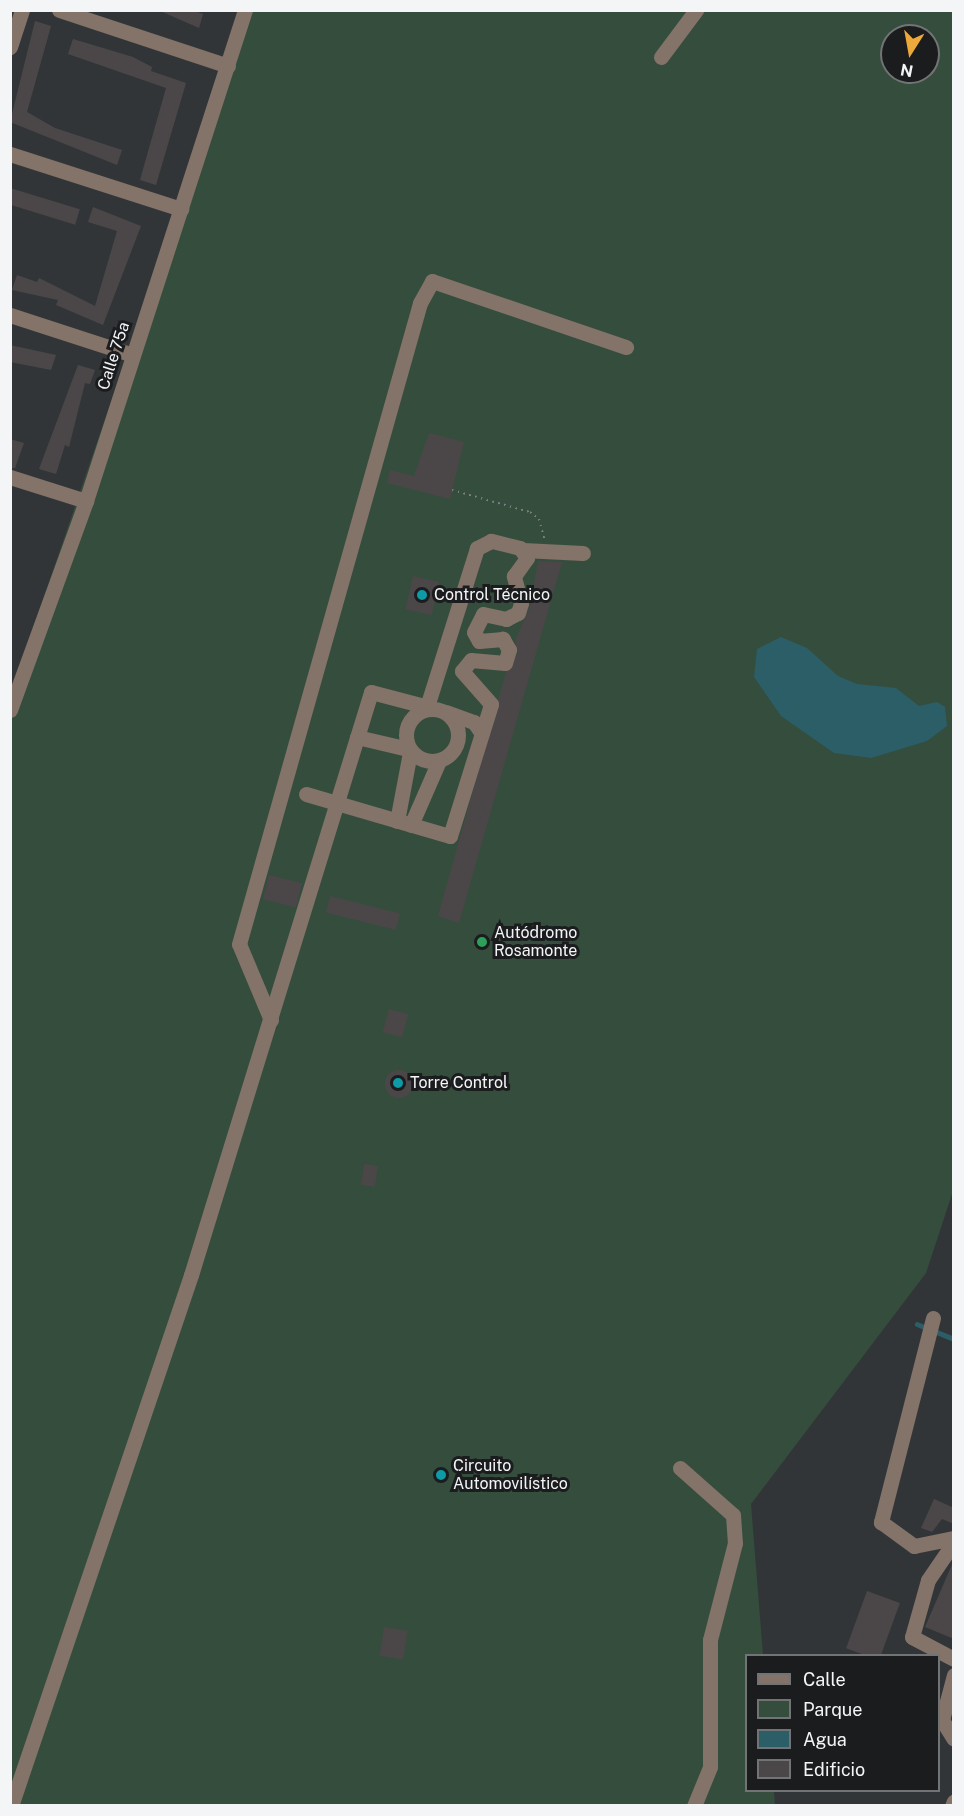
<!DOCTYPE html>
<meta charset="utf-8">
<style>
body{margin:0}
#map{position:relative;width:964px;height:1816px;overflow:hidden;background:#323538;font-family:"Public Sans",sans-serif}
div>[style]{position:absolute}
.green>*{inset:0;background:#354d3d}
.water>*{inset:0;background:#2b5e67}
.stream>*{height:4.5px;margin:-2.25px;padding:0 2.25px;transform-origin:2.25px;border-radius:2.25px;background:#2b5e67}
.building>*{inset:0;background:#4b4748;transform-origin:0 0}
.round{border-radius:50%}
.path>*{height:2px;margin-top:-1px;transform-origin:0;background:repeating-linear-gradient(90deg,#7b7e80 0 1.5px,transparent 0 6px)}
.minor>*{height:15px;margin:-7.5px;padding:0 7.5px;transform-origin:7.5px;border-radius:7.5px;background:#837369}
.minor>.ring{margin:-7.5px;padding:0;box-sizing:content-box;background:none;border:15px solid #837369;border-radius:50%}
.dots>*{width:16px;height:16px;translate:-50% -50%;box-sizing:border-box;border:3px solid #1b1c1e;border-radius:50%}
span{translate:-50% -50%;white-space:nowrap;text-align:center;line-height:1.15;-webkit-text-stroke:6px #1b1c1e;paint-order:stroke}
.street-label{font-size:16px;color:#f3f5f7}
.poi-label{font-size:16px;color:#f3f5f7}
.left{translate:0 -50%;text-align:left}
.frame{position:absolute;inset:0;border:12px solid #f3f5f7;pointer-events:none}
.legend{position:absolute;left:745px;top:1654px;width:195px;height:138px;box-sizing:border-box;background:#1b1c1e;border:2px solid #717375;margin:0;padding:8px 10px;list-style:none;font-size:18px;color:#f3f5f7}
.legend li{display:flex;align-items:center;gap:12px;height:30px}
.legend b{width:30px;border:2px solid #717375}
.north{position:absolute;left:880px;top:24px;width:60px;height:60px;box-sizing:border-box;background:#1b1c1e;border:2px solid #717375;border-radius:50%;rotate:191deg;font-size:16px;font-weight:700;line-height:24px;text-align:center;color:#f3f5f7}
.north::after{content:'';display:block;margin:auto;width:21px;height:27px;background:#eda83b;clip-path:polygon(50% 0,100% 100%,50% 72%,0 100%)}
</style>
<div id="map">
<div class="green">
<div style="clip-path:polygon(evenodd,245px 11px,953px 11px,953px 1191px,926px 1273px,751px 1504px,763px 1655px,746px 1656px,746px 1790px,774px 1791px,775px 1805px,11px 1806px,11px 693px,245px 11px,892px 36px,928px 36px,928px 72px,892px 72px,892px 36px)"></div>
</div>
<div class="water">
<div style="clip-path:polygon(781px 637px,807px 648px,838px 676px,857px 684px,896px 688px,919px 706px,937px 702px,945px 707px,947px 726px,927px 741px,871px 758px,834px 753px,781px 716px,754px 677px,757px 649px)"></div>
</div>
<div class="stream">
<div style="left:917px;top:1324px;width:40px;rotate:22deg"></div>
</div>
<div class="building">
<div style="clip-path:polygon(158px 10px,192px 10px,203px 14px,199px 28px)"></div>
<div style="clip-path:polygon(35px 21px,51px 26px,27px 112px,55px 128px,122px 150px,117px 165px,10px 122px)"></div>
<div style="clip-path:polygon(73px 39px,133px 57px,152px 67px,151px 71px,186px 83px,156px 185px,140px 180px,166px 88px,68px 54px)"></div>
<div style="left:10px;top:188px;width:73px;height:16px;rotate:17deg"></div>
<div style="clip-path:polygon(93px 207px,141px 226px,103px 325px,56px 305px,58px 300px,12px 290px,17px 275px,37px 282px,39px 278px,95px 306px,117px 231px,88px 222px)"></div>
<div style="clip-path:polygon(10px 345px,56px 355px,51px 370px,10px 362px)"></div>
<div style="clip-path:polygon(78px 365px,95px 370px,90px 384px,85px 383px,69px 447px,65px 445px,56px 474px,39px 469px)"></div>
<div style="clip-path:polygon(429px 433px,464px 442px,450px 499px,387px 483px,390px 470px,414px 476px)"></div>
<div style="clip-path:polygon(10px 439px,24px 443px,15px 468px,10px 468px)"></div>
<div style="clip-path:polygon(538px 561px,562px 562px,459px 923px,438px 916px,506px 672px,518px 653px,515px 641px,530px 606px)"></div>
<div style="left:413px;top:576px;width:27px;height:34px;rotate:13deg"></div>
<div style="left:269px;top:875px;width:34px;height:25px;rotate:14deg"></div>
<div style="left:330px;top:896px;width:72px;height:17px;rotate:14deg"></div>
<div style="left:389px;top:1009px;width:20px;height:24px;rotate:15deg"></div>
<div class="round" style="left:385px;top:1070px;width:28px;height:28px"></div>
<div style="left:364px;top:1164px;width:14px;height:21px;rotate:8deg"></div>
<div style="clip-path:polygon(934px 1499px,954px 1508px,954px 1524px,942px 1519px,932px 1532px,921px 1528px)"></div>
<div style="clip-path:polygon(954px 1560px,954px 1639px,925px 1627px)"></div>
<div style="left:867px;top:1591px;width:35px;height:61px;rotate:20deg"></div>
<div style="left:384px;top:1627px;width:24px;height:29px;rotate:9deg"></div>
</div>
<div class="path">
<div style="left:452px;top:490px;width:81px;rotate:15.8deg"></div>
<div style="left:530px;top:512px;width:11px;rotate:38deg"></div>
<div style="left:539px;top:519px;width:20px;rotate:75deg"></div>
</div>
<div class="minor">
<div style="left:59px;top:10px;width:178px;rotate:18.3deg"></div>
<div style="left:10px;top:47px;width:39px;rotate:-72deg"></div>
<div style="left:661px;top:57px;width:59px;rotate:-53.3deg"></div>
<div style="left:10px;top:154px;width:180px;rotate:17.8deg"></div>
<div style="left:10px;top:315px;width:129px;rotate:18deg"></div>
<div style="left:10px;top:477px;width:80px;rotate:17.5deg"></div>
<div style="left:523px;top:550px;width:60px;rotate:2.9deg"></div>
<div class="ring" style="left:406px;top:709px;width:37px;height:37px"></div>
<div style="left:10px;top:710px;width:222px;rotate:-70deg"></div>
<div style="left:86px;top:501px;width:516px;rotate:-72.06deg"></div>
<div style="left:446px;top:712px;width:30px;rotate:20deg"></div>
<div style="left:474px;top:722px;width:14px;rotate:56deg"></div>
<div style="left:357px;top:737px;width:52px;rotate:13.2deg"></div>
<div style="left:306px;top:794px;width:150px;rotate:16.3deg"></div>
<div style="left:450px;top:836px;width:138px;rotate:-72.7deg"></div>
<div style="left:491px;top:704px;width:44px;rotate:-131.3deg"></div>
<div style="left:462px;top:671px;width:14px;rotate:-51deg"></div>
<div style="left:471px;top:660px;width:34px;rotate:5deg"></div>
<div style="left:505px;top:663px;width:14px;rotate:-73deg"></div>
<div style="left:509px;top:650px;width:13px;rotate:-119deg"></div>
<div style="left:503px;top:639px;width:24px;rotate:175deg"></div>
<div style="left:479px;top:641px;width:10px;rotate:-119deg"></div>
<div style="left:474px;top:632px;width:20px;rotate:-63deg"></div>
<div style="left:483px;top:614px;width:24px;rotate:12deg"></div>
<div style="left:506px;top:619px;width:13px;rotate:-27deg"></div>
<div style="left:518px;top:613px;width:10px;rotate:-73deg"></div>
<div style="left:521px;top:603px;width:28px;rotate:-105deg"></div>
<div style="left:514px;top:576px;width:22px;rotate:-54deg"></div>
<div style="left:527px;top:558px;width:12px;rotate:-125deg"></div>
<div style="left:520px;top:548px;width:30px;rotate:-166deg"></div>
<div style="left:491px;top:541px;width:16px;rotate:153deg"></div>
<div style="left:477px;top:548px;width:167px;rotate:107.5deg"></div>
<div style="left:397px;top:821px;width:70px;rotate:-79.3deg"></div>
<div style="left:411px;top:825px;width:70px;rotate:-66.4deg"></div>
<div style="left:271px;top:1020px;width:82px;rotate:-112.8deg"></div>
<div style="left:239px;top:944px;width:666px;rotate:-74.23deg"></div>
<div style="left:420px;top:303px;width:25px;rotate:-61deg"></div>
<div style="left:432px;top:281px;width:205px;rotate:18.8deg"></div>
<div style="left:933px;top:1318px;width:211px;rotate:104.3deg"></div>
<div style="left:881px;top:1522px;width:41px;rotate:36deg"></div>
<div style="left:914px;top:1546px;width:41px;rotate:-11.3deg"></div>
<div style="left:680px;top:1468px;width:71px;rotate:41.6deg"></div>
<div style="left:733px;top:1515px;width:28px;rotate:86deg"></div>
<div style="left:735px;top:1543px;width:100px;rotate:104.5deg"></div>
<div style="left:710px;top:1640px;width:127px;rotate:90deg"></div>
<div style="left:710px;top:1767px;width:42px;rotate:112.3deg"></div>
<div style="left:954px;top:1542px;width:46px;rotate:124.4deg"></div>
<div style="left:928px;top:1580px;width:59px;rotate:105.7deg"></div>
<div style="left:912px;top:1637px;width:47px;rotate:27.6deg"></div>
<div style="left:954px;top:1675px;width:47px;rotate:104.9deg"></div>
<div style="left:942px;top:1720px;width:22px;rotate:58deg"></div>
<div style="left:11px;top:1806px;width:561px;rotate:-71.27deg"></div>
<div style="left:191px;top:1275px;width:610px;rotate:-72.84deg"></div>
<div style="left:371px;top:692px;width:63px;rotate:14.7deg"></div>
<div style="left:952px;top:1806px;width:5px;rotate:-68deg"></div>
</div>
<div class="dots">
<div style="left:422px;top:595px;background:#0f9aa8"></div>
<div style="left:482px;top:942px;background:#2e9e5b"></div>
<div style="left:398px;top:1083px;background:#0f9aa8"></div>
<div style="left:441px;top:1475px;background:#0f9aa8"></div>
</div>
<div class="street-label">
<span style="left:114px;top:356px;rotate:-72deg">Calle 75a</span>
</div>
<div class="poi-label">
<span class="left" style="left:434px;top:595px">Control Técnico</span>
<span class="left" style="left:494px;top:942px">Autódromo<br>Rosamonte</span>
<span class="left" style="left:410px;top:1083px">Torre Control</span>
<span class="left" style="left:453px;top:1475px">Circuito<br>Automovilístico</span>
</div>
<div class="frame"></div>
<ul class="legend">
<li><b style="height:8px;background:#837369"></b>Calle</li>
<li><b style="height:16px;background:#354d3d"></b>Parque</li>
<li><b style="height:16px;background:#2b5e67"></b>Agua</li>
<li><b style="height:16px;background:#4b4748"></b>Edificio</li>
</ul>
<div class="north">N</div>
</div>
